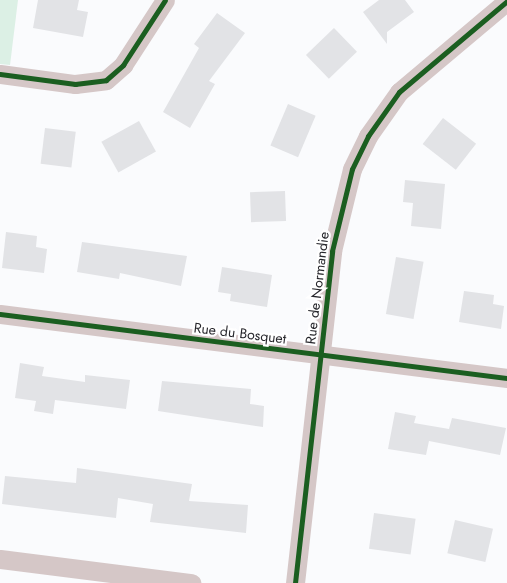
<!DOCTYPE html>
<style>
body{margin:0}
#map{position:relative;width:507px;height:583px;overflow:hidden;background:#fafbfd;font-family:Jost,sans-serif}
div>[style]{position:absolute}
.green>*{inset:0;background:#dcf0e5}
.building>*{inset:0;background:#e2e3e6;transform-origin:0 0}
.minor>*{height:19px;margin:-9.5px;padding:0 9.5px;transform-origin:9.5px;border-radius:9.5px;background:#d5c7c7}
.cycleway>*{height:5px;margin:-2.5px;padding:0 2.5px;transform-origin:2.5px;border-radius:2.5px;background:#1b5e20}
span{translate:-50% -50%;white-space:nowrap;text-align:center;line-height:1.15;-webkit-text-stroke:4.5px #fff;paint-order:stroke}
.street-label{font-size:14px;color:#27272c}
</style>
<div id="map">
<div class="green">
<div style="clip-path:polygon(0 0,18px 0,10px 65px,0 64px)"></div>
</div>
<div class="building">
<div style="clip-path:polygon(38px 0,79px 0,77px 10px,88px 12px,83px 37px,33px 28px)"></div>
<div style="clip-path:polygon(379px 0,405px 0,414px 12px,387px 32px,387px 44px,363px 12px)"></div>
<div style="clip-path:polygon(217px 13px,245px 33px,209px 81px,215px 84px,190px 128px,163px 112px,199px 48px,194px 44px)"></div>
<div style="left:334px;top:28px;width:33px;height:39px;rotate:46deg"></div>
<div style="left:288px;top:104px;width:30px;height:45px;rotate:23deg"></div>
<div style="left:443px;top:118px;width:42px;height:33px;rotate:38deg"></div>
<div style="left:139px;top:121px;width:35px;height:43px;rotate:61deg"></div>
<div style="left:45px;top:128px;width:31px;height:36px;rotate:7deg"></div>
<div style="clip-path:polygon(405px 180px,445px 184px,441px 229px,411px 226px,413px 203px,403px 202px)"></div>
<div style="left:285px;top:191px;width:30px;height:35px;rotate:88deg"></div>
<div style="clip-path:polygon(6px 232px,37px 236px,36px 247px,47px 249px,44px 273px,2px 268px)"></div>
<div style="clip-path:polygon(82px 242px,187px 256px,181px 286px,120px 273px,119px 279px,77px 272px)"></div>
<div style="left:396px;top:257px;width:28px;height:58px;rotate:10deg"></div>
<div style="clip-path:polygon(222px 267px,272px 275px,267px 307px,230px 301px,231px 294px,218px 292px)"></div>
<div style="clip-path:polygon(464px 291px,494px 295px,493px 304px,504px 306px,501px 329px,459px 322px)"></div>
<div style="clip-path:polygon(20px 363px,44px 367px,42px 376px,85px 382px,85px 375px,130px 380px,126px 409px,55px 400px,53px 414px,34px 411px,36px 401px,15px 398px)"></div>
<div style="clip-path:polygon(162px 381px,251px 389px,250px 404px,264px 406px,263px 427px,158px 411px)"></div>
<div style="clip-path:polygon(395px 412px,416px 416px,414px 423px,449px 429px,452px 418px,506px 428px,500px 455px,429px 441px,426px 455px,388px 449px)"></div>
<div style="clip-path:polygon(77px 468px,192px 484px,189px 501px,248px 505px,246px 533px,150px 522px,153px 504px,118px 498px,116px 518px,2px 504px,5px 476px,76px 483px)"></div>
<div style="left:374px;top:513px;width:42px;height:36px;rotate:8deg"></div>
<div style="left:455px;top:520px;width:39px;height:34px;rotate:13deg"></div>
</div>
<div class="minor">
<div style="left:0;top:74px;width:76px;rotate:7.6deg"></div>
<div style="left:75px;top:84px;width:31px;rotate:-7deg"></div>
<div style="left:106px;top:80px;width:23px;rotate:-41deg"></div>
<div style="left:123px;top:65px;width:77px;rotate:-57.1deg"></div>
<div style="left:0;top:314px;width:511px;rotate:7.19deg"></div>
<div style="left:0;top:559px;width:193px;rotate:7.2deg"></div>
<div style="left:295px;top:583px;width:334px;rotate:-83.6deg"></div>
<div style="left:332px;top:251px;width:84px;rotate:-76.3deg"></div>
<div style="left:352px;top:169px;width:37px;rotate:-64deg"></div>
<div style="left:368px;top:136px;width:54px;rotate:-54.8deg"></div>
<div style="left:399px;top:92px;width:141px;rotate:-40.1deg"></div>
</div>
<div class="cycleway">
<div style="left:0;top:74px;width:76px;rotate:7.6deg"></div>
<div style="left:75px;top:84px;width:31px;rotate:-7deg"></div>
<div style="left:106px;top:80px;width:23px;rotate:-41deg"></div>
<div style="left:123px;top:65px;width:77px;rotate:-57.1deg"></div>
<div style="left:0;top:314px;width:511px;rotate:7.19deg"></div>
<div style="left:295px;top:583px;width:334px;rotate:-83.6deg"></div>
<div style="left:332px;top:251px;width:84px;rotate:-76.3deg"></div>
<div style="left:352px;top:169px;width:37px;rotate:-64deg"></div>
<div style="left:368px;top:136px;width:54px;rotate:-54.8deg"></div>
<div style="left:399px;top:92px;width:141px;rotate:-40.1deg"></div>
</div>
<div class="street-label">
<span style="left:317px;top:288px;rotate:-83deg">Rue de Normandie</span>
<span style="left:240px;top:333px;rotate:7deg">Rue du Bosquet</span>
</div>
</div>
